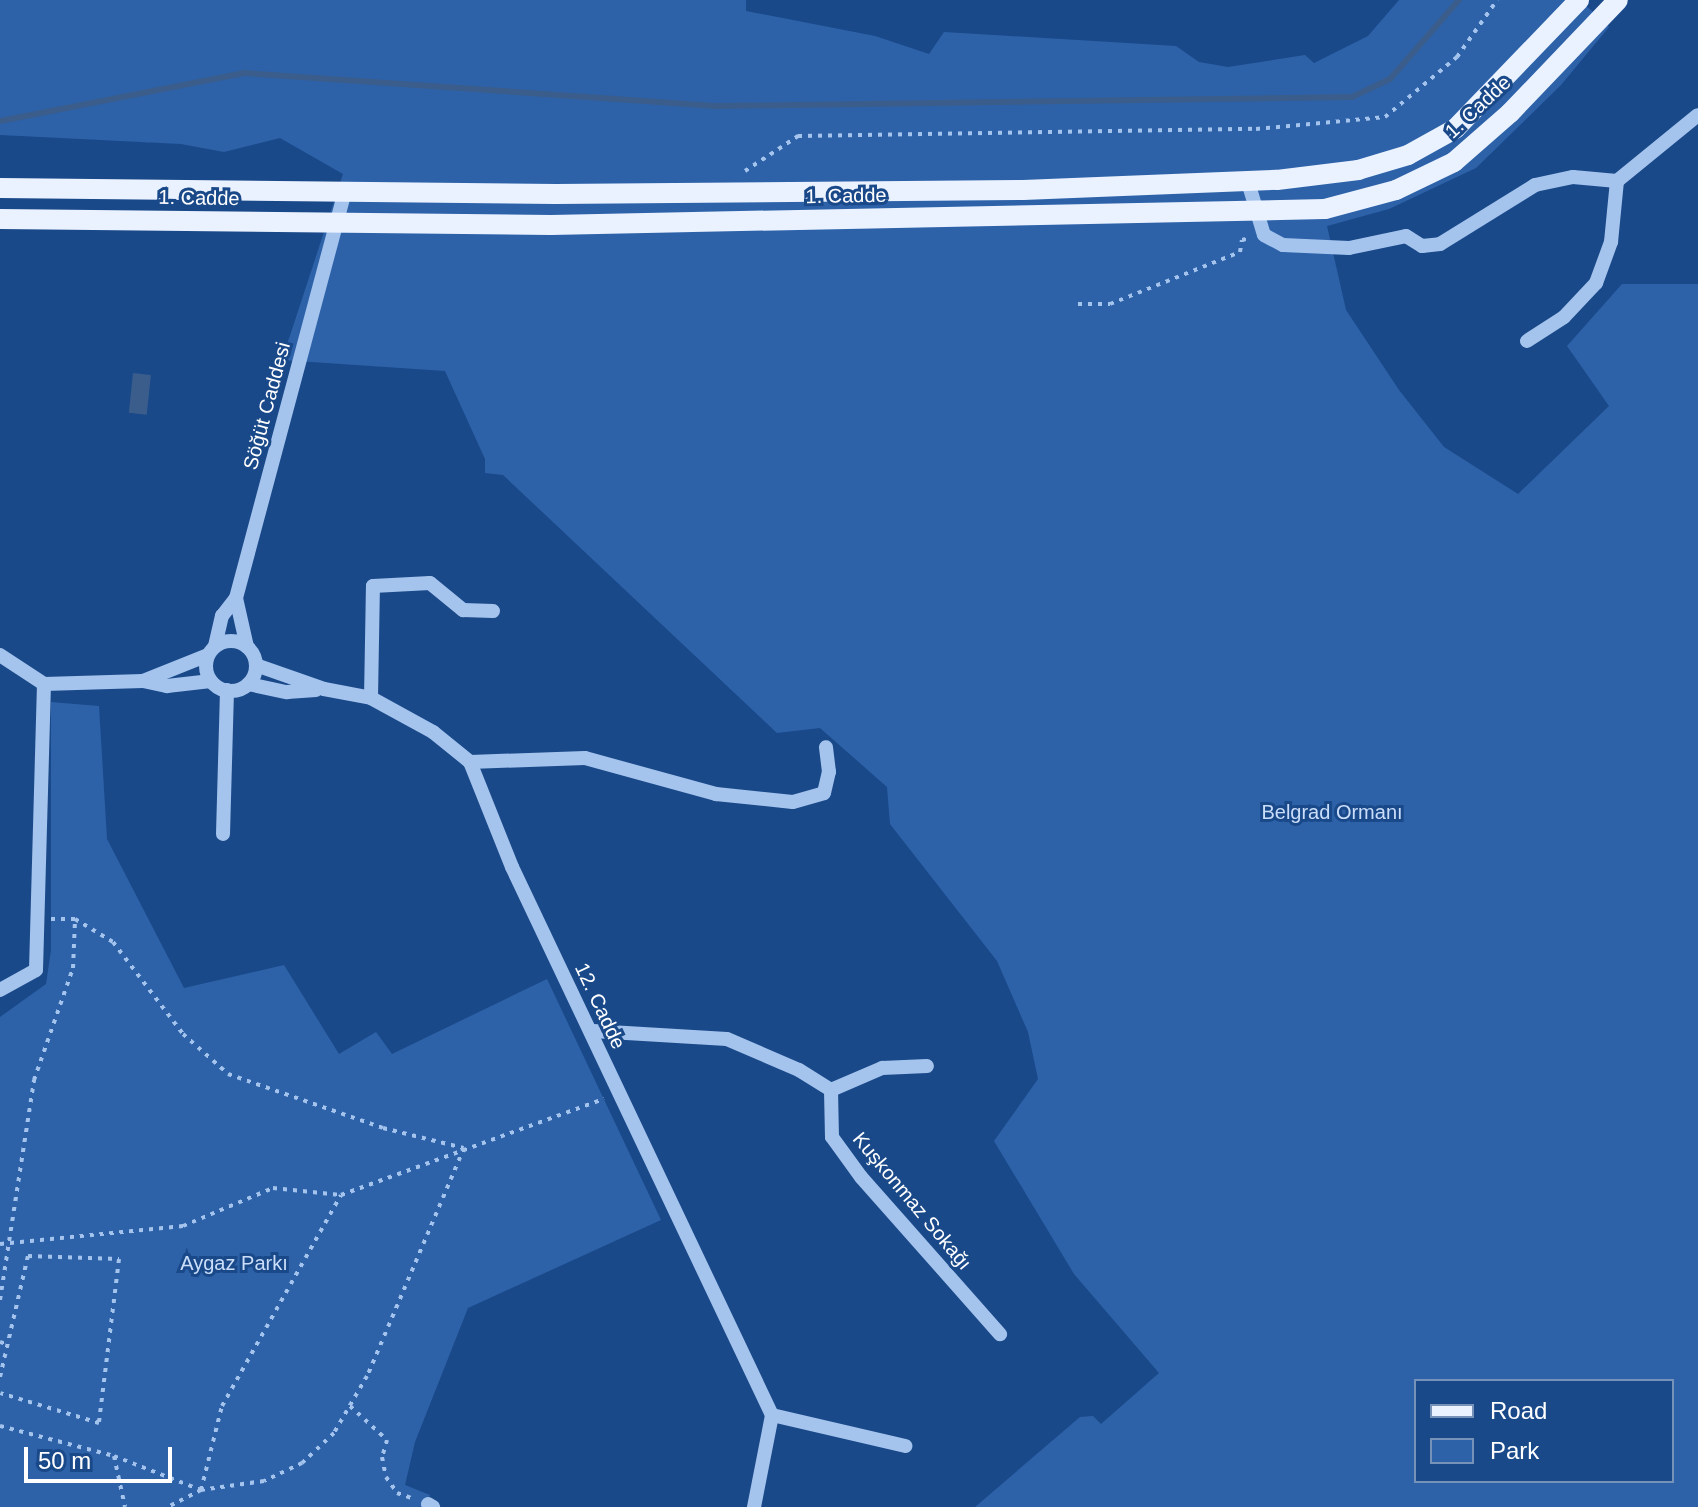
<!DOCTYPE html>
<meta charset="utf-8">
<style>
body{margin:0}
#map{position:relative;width:1698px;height:1507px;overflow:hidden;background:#1a498a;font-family:Helvetica,sans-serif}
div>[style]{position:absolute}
.green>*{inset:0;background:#2d62a9}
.water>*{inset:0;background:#3a5d8c;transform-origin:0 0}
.stream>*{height:6px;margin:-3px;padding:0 3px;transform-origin:3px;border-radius:3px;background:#3a5d8c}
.path>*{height:4px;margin-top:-2px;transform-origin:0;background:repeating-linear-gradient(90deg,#a4c4ed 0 4px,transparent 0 10px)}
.minor>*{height:14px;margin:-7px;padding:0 7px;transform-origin:7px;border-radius:7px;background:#a4c4ed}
.minor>.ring{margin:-7px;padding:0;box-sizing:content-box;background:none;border:14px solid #a4c4ed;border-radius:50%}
.major>*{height:20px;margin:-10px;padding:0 10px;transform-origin:10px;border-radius:10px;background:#eaf2ff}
span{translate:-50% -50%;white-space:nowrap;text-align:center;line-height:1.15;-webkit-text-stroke:6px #1a498a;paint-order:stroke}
.street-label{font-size:20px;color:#fff}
.park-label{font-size:20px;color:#cadefa}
.legend{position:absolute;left:1414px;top:1379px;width:260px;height:104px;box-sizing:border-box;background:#1a498a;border:2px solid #7692b9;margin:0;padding:10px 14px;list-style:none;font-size:24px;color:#fff}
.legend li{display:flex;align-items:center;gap:16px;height:40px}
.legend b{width:40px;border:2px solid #7692b9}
.scale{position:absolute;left:24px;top:1447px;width:148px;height:36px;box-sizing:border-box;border:4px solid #fff;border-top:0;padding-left:10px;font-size:24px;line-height:28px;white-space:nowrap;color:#fff;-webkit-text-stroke:6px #1a498a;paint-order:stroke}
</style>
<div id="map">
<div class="green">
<div style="clip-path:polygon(evenodd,0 0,746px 0,746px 11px,875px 36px,929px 54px,944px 32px,1176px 46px,1199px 62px,1228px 67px,1305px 55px,1314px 63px,1368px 36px,1399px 0,1580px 0,1609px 27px,1561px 85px,1476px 168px,1389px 209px,1327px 226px,1346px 310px,1399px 390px,1444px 447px,1518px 494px,1609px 406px,1567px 346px,1622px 284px,1698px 284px,1698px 1507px,975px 1507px,1080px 1417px,1093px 1416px,1101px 1424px,1159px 1373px,1074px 1274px,994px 1141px,1038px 1079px,1028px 1032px,997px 961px,890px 824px,887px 787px,820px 728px,777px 733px,503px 475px,485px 473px,485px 459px,445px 371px,282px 360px,343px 174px,280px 138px,224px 152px,181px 144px,0 135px,0 0,1416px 1381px,1672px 1381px,1672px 1481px,1416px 1481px,1416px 1381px)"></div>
<div style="clip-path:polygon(51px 702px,99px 706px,107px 839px,184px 988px,284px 965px,339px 1054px,376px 1032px,392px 1054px,547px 979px,661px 1220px,468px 1308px,415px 1442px,405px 1485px,430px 1495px,426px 1507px,0 1507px,0 1017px,46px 984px,51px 950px)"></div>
</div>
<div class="water">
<div style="left:133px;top:373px;width:18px;height:40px;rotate:6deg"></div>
</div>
<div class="stream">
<div style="left:0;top:121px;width:249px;rotate:-11.1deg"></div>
<div style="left:244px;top:73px;width:476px;rotate:4deg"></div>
<div style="left:719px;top:106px;width:633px;rotate:-0.81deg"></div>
<div style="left:1352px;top:97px;width:42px;rotate:-25.3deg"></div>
<div style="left:1390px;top:79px;width:105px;rotate:-48.9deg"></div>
</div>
<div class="path">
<div style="left:745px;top:171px;width:64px;rotate:-33.4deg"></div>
<div style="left:798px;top:136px;width:458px;rotate:-0.9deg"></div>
<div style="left:1256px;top:129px;width:130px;rotate:-5.3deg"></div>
<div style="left:1385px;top:117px;width:94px;rotate:-39.8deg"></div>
<div style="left:1457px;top:57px;width:70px;rotate:-54.9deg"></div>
<div style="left:1078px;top:304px;width:32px"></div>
<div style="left:1110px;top:304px;width:140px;rotate:-21.8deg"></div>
<div style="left:1240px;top:252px;width:12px;rotate:-81deg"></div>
<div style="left:1242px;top:240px;width:8px;rotate:-14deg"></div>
<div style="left:51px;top:919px;width:24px"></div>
<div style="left:75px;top:919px;width:44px;rotate:31.2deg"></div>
<div style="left:113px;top:942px;width:116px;rotate:52.7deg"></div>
<div style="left:183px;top:1034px;width:60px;rotate:41.6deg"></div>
<div style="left:228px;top:1074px;width:164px;rotate:19.2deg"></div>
<div style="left:383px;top:1128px;width:83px;rotate:13.9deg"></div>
<div style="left:464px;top:1148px;width:248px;rotate:113deg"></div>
<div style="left:367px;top:1376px;width:66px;rotate:120.1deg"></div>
<div style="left:334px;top:1433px;width:44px;rotate:136.8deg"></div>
<div style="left:302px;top:1463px;width:42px;rotate:154.7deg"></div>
<div style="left:264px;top:1481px;width:64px;rotate:171.9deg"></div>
<div style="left:201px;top:1490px;width:38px;rotate:153deg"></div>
<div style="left:0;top:1244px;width:184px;rotate:-5.6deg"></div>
<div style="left:183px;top:1226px;width:98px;rotate:-22.9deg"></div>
<div style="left:273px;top:1188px;width:68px;rotate:5.9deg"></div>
<div style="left:341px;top:1195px;width:280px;rotate:-20.1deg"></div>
<div style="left:0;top:1300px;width:223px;rotate:-81.2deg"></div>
<div style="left:34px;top:1080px;width:119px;rotate:-70.8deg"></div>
<div style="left:73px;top:968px;width:48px;rotate:-87.6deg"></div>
<div style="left:0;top:1342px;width:9px;rotate:18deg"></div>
<div style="left:0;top:1377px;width:124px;rotate:-77deg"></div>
<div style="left:28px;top:1256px;width:91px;rotate:1.9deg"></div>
<div style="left:119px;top:1259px;width:165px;rotate:97deg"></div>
<div style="left:99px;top:1423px;width:103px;rotate:-163.1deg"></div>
<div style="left:350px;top:1406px;width:50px;rotate:42.6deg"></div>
<div style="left:387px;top:1440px;width:18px;rotate:106deg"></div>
<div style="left:382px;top:1457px;width:20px;rotate:79deg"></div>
<div style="left:386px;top:1477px;width:19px;rotate:55deg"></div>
<div style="left:397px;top:1493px;width:18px;rotate:19deg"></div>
<div style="left:0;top:1426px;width:118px;rotate:14.7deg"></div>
<div style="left:114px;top:1456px;width:93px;rotate:21.3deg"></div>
<div style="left:114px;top:1456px;width:52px;rotate:77.8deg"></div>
<div style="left:201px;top:1490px;width:87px;rotate:-76deg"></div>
<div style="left:222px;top:1406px;width:242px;rotate:-60.6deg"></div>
</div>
<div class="minor">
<div style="left:1248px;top:182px;width:55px;rotate:73.2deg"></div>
<div style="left:1264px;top:235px;width:21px;rotate:28deg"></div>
<div style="left:1283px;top:245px;width:66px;rotate:2.6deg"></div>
<div style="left:1349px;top:248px;width:58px;rotate:-11.9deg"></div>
<div style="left:1406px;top:236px;width:19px;rotate:32deg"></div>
<div style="left:1422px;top:246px;width:18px;rotate:-6deg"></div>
<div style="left:1440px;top:244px;width:112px;rotate:-31.8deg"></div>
<div style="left:1535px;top:185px;width:39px;rotate:-12deg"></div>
<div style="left:1573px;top:177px;width:44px;rotate:5.2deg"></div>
<div style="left:1617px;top:181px;width:104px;rotate:-39.2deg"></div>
<div style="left:1527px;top:341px;width:44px;rotate:-33deg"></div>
<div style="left:1564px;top:317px;width:47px;rotate:-46.7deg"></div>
<div style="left:1596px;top:283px;width:44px;rotate:-69.9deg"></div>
<div style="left:1611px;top:242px;width:61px;rotate:-84.4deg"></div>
<div style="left:236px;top:598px;width:50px;rotate:77.3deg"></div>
<div class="ring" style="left:206px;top:641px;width:36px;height:36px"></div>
<div style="left:215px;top:646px;width:31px;rotate:-77deg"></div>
<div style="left:222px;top:616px;width:23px;rotate:-52deg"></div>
<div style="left:236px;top:598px;width:418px;rotate:-75deg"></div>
<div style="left:0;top:655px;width:53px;rotate:33.4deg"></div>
<div style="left:44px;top:684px;width:99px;rotate:-1.7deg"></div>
<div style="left:143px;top:681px;width:25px;rotate:12deg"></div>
<div style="left:167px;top:686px;width:44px;rotate:-6.5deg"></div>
<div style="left:256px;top:665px;width:72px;rotate:19.4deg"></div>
<div style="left:324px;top:689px;width:48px;rotate:10.8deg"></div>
<div style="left:371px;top:698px;width:71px;rotate:28.7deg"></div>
<div style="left:433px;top:732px;width:48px;rotate:39deg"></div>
<div style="left:470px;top:762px;width:113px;rotate:68.2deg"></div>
<div style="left:512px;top:867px;width:607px;rotate:64.62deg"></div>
<div style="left:143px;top:681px;width:70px;rotate:-21.8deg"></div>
<div style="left:248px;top:684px;width:40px;rotate:12deg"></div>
<div style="left:287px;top:692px;width:29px;rotate:-4deg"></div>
<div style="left:371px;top:698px;width:112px;rotate:-89deg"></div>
<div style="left:373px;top:586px;width:57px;rotate:-3deg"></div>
<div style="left:430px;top:583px;width:43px;rotate:39.3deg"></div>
<div style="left:463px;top:610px;width:30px;rotate:2deg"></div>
<div style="left:470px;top:762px;width:115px;rotate:-2deg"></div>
<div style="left:585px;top:758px;width:136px;rotate:15.4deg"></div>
<div style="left:716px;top:794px;width:77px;rotate:5.9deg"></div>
<div style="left:793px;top:802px;width:32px;rotate:-16deg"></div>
<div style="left:824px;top:793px;width:22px;rotate:-77deg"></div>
<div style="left:829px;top:772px;width:25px;rotate:-97deg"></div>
<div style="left:223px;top:834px;width:144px;rotate:-88.4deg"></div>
<div style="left:0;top:990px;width:41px;rotate:-29.1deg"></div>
<div style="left:36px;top:970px;width:286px;rotate:-88.4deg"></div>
<div style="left:593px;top:1031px;width:134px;rotate:3.4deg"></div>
<div style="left:727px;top:1039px;width:78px;rotate:23.3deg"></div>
<div style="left:799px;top:1070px;width:38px;rotate:32deg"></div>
<div style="left:831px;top:1090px;width:47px;rotate:88.8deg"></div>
<div style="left:832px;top:1137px;width:49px;rotate:54.1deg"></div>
<div style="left:861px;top:1177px;width:210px;rotate:48.5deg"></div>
<div style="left:831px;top:1090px;width:56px;rotate:-23.3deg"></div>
<div style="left:882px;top:1068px;width:45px;rotate:-2.5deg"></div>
<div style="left:772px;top:1415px;width:137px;rotate:13.1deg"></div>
<div style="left:428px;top:1504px;width:6px;rotate:31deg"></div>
<div style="left:754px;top:1507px;width:94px;rotate:-78.9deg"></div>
</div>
<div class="major">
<div style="left:0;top:188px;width:556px;rotate:0.62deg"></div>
<div style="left:556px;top:194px;width:467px;rotate:-0.5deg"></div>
<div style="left:1023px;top:190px;width:254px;rotate:-2.3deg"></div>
<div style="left:1277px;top:180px;width:82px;rotate:-7deg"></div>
<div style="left:1358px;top:170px;width:52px;rotate:-16.7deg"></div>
<div style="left:1408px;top:155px;width:54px;rotate:-29deg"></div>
<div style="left:1455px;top:129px;width:179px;rotate:-46.1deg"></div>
<div style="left:0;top:219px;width:551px;rotate:0.62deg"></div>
<div style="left:551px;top:225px;width:774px;rotate:-1.18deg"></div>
<div style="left:1325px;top:209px;width:73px;rotate:-15deg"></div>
<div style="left:1396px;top:190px;width:64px;rotate:-25.8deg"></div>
<div style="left:1454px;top:162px;width:74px;rotate:-41.2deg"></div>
<div style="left:1510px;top:113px;width:156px;rotate:-46.3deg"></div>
</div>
<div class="street-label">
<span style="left:1478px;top:107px;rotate:-43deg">1. Cadde</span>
<span style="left:846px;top:196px;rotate:-1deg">1. Cadde</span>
<span style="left:199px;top:198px;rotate:1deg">1. Cadde</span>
<span style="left:267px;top:406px;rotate:-75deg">Söğüt Caddesi</span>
<span style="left:600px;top:1006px;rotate:65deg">12. Cadde</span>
<span style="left:912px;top:1201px;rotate:50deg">Kuşkonmaz Sokağı</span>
</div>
<div class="park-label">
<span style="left:1332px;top:812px">Belgrad Ormanı</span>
<span style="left:234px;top:1263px">Aygaz Parkı</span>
</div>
<ul class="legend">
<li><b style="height:10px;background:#eaf2ff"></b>Road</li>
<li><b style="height:22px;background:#2d62a9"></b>Park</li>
</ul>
<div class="scale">50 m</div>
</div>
